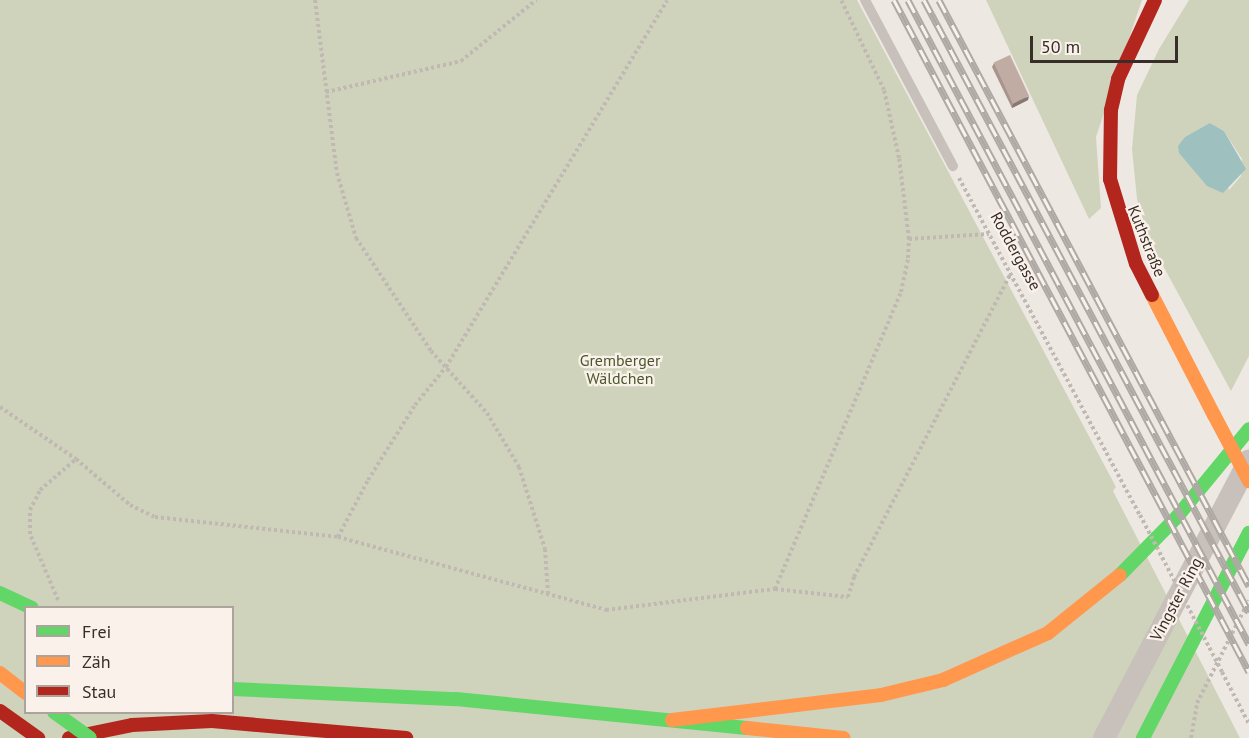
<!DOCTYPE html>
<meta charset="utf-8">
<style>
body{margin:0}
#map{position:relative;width:1249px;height:738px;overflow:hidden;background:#eee8e3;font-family:"PT Sans",sans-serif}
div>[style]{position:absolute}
.green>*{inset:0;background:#d0d3bc}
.water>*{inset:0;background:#9ec1bf}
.path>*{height:4px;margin-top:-2px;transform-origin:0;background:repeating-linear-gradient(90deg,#c0b8b3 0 3px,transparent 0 6px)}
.lane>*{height:10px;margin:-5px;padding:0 5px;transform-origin:5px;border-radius:5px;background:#c7c0bb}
.street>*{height:22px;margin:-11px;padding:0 11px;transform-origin:11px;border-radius:11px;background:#c7c0bb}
.fast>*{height:14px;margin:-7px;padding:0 7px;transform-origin:7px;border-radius:7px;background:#63d668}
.slow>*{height:14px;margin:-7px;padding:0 7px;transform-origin:7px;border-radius:7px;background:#ff974d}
.jam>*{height:14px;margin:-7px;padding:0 7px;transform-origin:7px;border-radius:7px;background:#b3261e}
.rail>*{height:7px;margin-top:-3.5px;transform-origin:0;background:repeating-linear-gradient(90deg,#faf2ea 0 14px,#afa9a5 0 28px);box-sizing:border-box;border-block:2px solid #afa9a5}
.path-bridge>*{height:4px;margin-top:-2px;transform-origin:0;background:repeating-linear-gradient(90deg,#c0b8b3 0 3px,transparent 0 6px)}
.fast-bridge>*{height:14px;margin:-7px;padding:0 7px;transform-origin:7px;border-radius:7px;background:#63d668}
.slow-bridge>*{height:14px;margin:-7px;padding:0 7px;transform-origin:7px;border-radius:7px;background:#ff974d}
.jam-bridge>*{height:14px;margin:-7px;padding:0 7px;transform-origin:7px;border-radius:7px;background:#b3261e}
.wall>*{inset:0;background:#a6948d}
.shaded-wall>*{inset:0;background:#877873}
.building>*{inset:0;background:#c1aca4;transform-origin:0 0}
span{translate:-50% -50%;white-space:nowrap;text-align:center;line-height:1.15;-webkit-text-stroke:4.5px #faf2ea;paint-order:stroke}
.street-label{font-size:16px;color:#382d29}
.park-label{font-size:16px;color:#49572d}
.legend{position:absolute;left:24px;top:606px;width:210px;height:108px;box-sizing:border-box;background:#faf2ea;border:2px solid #aca39d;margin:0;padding:8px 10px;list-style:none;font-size:18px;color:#382d29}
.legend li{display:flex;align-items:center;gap:12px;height:30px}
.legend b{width:30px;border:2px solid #aca39d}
.scale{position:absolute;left:1030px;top:36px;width:148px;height:27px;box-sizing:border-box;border:3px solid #382d29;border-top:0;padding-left:8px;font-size:18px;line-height:21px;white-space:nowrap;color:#382d29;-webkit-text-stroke:4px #faf2ea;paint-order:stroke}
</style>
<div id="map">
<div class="green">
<div style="clip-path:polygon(evenodd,0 0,857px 0,1116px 487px,1113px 491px,1240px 738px,0 738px,0 0,26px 608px,232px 608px,232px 712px,26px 712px,26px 608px)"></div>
<div style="clip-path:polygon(986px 0,1142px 0,1096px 137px,1101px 208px,1089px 219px)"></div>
<div style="clip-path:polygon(evenodd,1189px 0,1249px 0,1249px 356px,1231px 391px,1148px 238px,1137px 199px,1132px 149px,1137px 95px,1159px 49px,1189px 0,1210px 123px,1224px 131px,1242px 159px,1241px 176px,1229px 190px,1210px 123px)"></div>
</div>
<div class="water">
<div style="clip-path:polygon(1210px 123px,1224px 131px,1246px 169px,1223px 193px,1207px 186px,1179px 153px,1178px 146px,1185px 137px)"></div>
</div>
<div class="path">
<div style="left:315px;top:0;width:174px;rotate:82.8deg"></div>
<div style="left:337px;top:173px;width:68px;rotate:73.7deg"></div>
<div style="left:356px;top:238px;width:136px;rotate:56.4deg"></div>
<div style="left:431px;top:351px;width:84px;rotate:47.9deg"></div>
<div style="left:487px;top:413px;width:63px;rotate:59.3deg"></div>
<div style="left:519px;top:467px;width:86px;rotate:72.4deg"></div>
<div style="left:545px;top:549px;width:45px;rotate:86.2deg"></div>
<div style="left:326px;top:92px;width:139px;rotate:-12.9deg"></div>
<div style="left:461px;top:61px;width:97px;rotate:-39.1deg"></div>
<div style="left:959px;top:178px;width:383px;rotate:61.8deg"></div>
<div style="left:909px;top:239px;width:80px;rotate:-3.6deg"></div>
<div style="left:0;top:407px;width:92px;rotate:34.4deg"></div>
<div style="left:76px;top:459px;width:71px;rotate:40.4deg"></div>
<div style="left:130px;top:505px;width:28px;rotate:26deg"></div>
<div style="left:155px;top:517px;width:184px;rotate:6.2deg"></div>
<div style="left:338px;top:537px;width:278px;rotate:15.2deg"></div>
<div style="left:606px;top:610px;width:170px;rotate:-7.1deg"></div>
<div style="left:775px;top:589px;width:73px;rotate:6.3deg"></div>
<div style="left:848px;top:597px;width:21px;rotate:-73deg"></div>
<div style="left:854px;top:577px;width:342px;rotate:-62.7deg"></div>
<div style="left:338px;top:537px;width:64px;rotate:-62.2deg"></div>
<div style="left:368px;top:480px;width:89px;rotate:-57.9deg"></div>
<div style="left:415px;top:405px;width:49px;rotate:-50.8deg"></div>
<div style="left:446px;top:367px;width:428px;rotate:-58.9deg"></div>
<div style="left:775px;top:589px;width:323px;rotate:-67deg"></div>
<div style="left:901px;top:292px;width:35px;rotate:-78deg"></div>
<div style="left:908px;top:258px;width:19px;rotate:-87deg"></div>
<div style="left:909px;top:239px;width:82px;rotate:-97deg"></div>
<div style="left:899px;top:158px;width:70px;rotate:-102.4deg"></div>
<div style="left:884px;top:90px;width:100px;rotate:-115.5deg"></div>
<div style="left:58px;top:600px;width:72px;rotate:-113deg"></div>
<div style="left:30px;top:534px;width:24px;rotate:-90deg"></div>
<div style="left:30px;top:510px;width:22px;rotate:-63deg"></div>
<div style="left:40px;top:490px;width:48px;rotate:-40.7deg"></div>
<div style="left:1222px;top:672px;width:59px;rotate:62.6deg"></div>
<div style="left:1191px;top:738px;width:36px;rotate:-80deg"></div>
<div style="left:1197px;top:703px;width:115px;rotate:-63.2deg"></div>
</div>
<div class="lane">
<div style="left:865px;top:0;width:188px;rotate:62.1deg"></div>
</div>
<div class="street">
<div style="left:1104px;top:738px;width:313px;rotate:-62.4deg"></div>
</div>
<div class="fast">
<div style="left:1120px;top:575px;width:80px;rotate:-45.5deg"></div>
<div style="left:1176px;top:518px;width:115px;rotate:-50.6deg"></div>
<div style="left:0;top:593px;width:35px;rotate:25deg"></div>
<div style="left:232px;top:689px;width:224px;rotate:2.6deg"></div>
<div style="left:456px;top:699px;width:292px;rotate:5.7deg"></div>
<div style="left:1143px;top:738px;width:231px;rotate:-62.7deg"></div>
</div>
<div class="slow">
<div style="left:1152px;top:295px;width:135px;rotate:62.7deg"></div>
<div style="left:0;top:673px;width:33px;rotate:38deg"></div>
<div style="left:672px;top:720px;width:210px;rotate:-6.8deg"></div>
<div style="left:881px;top:695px;width:64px;rotate:-13.6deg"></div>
<div style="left:943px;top:680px;width:115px;rotate:-24.1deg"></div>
<div style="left:1048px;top:633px;width:92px;rotate:-38.9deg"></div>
<div style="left:747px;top:728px;width:97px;rotate:5.9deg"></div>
</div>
<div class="jam">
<div style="left:1152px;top:295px;width:35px;rotate:-117deg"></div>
<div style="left:1136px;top:264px;width:89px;rotate:-107deg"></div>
<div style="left:1110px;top:179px;width:69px;rotate:-89.2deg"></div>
<div style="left:1111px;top:110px;width:32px;rotate:-77deg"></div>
<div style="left:1118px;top:79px;width:87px;rotate:-64.9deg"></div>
<div style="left:69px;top:738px;width:64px;rotate:-11.7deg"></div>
<div style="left:132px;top:725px;width:80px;rotate:-2.9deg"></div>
<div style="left:212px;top:721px;width:195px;rotate:5deg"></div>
</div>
<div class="rail">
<div style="left:894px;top:0;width:760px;rotate:62.15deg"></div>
<div style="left:908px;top:0;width:729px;rotate:62.1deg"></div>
<div style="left:924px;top:0;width:693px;rotate:62.03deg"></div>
<div style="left:939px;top:0;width:663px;rotate:62.12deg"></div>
</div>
<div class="path-bridge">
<div style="left:1140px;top:515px;width:177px;rotate:62.4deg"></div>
</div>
<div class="fast-bridge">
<div style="left:54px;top:712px;width:44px;rotate:35.8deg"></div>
</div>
<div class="slow-bridge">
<div style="left:1214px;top:415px;width:75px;rotate:62.1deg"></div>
</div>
<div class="jam-bridge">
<div style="left:0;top:711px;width:47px;rotate:35.4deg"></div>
</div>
<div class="wall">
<div style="clip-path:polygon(994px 63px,1028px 100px,1012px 108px,992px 67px)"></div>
</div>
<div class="shaded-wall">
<div style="clip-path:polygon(1029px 96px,1028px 100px,1012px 108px,1013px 104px)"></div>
</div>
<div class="building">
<div style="left:1010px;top:55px;width:45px;height:18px;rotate:65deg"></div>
</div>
<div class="street-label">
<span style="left:1147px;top:241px;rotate:68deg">Kuthstraße</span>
<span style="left:1016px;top:251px;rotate:61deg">Roddergasse</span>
<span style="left:1176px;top:599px;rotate:-62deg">Vingster Ring</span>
</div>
<div class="park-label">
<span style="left:620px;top:369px">Gremberger<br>Wäldchen</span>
</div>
<ul class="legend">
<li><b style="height:8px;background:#63d668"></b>Frei</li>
<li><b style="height:8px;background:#ff974d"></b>Zäh</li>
<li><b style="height:8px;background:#b3261e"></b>Stau</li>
</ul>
<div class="scale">50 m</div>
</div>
